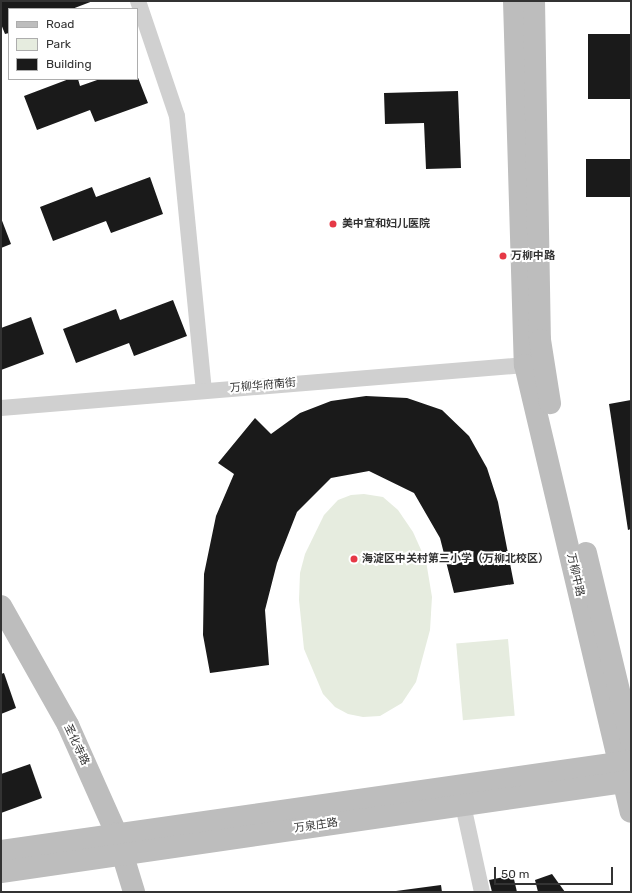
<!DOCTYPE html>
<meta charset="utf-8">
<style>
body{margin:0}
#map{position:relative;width:632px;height:893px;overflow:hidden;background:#fff;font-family:Rubik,"Noto Sans SC",sans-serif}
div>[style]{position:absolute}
.green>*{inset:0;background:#e6ecdf;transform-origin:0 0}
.building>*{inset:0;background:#1a1a1a;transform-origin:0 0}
.street>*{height:16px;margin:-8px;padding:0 8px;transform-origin:8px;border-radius:8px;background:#d0d0d0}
.secondary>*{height:22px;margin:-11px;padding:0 11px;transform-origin:11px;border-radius:11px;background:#bdbdbd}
.dots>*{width:11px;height:11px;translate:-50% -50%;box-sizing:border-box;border:2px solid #fff;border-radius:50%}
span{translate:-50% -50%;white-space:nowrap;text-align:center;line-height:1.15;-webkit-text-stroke:4px #fff;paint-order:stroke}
.poi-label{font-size:11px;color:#333;font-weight:700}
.left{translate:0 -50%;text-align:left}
.street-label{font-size:11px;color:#333}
.frame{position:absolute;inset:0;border:2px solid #333;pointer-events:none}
.legend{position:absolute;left:8px;top:8px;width:130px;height:72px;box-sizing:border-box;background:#fff;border:1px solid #adadad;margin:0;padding:5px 7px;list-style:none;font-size:12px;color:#333}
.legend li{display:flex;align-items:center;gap:8px;height:20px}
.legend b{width:20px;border:1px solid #adadad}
.scale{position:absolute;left:494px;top:867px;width:119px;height:18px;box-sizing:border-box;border:2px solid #333;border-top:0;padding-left:5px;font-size:12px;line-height:14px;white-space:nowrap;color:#333;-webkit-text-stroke:3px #fff;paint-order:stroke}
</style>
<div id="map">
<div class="green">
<div style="clip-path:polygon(364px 494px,383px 497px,398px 510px,413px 532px,426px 561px,432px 597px,430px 630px,416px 682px,402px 703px,380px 716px,363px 717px,348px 714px,335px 707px,323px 694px,304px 649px,299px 600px,300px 573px,305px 554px,324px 515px,338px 500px,351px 495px)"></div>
<div style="left:508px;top:639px;width:77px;height:52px;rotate:85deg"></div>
</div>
<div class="building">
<div style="clip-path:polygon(1px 1px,93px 1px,72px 9px,9px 9px,9px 33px,5px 34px,1px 24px)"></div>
<div style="left:588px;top:34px;width:43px;height:65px"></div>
<div style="clip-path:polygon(137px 75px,148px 103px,95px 122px,90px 110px,37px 130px,24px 96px,69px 79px,78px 79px,80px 86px,100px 79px,137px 79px)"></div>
<div style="clip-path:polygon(458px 91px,461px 168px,426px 169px,424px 123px,385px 124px,384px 93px)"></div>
<div style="left:586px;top:159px;width:45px;height:38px"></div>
<div style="clip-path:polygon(150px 177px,163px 214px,111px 233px,106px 221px,53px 241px,40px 207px,92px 187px,96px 197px)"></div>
<div style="clip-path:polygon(1px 218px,11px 244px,1px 248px)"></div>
<div style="clip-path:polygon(173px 300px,187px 336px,134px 356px,129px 343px,76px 363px,63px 329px,116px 309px,120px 320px)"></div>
<div style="clip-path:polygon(31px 317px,44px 354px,1px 370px,1px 328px)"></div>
<div style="clip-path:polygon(366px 396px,407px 398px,442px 410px,469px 436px,487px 468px,498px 502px,514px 584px,454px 593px,440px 538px,414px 493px,369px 471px,331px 478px,297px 512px,277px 563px,265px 610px,269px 665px,210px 673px,203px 635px,204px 574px,216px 516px,234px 474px,218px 463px,255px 418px,271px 434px,300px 413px,331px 401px)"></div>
<div style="clip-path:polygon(631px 400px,631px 529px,628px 530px,609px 404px)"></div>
<div style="clip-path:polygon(4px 673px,16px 708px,1px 714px,1px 674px)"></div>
<div style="clip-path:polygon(30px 764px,42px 798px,1px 813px,1px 774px)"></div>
<div style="clip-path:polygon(552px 874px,565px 892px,538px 892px,535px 880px)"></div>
<div style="clip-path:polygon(513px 875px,517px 892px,492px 892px,489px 880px)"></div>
<div style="clip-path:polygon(441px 885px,442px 892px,396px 892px,396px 891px)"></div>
</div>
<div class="street">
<div style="left:138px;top:1px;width:121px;rotate:71.3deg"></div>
<div style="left:177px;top:116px;width:276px;rotate:84.4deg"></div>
<div style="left:1px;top:408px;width:526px;rotate:-4.69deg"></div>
<div style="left:463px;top:805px;width:89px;rotate:77.7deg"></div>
</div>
<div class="secondary">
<div style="left:514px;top:1px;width:364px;rotate:88.3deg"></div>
<div style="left:525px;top:365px;width:459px;rotate:76.7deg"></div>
<div style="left:534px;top:1px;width:339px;rotate:89deg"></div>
<div style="left:540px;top:340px;width:64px;rotate:81deg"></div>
<div style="left:586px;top:553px;width:193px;rotate:76.5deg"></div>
<div style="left:1px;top:606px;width:137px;rotate:60.6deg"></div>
<div style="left:68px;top:725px;width:118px;rotate:66deg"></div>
<div style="left:116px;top:833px;width:62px;rotate:73deg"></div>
<div style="left:1px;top:851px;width:636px;rotate:-8.13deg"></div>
<div style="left:1px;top:872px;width:637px;rotate:-8.22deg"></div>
</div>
<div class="dots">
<div style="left:333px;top:224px;background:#e63946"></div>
<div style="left:503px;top:256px;background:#e63946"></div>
<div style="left:354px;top:559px;background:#e63946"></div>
</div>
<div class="poi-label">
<span class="left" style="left:342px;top:224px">美中宜和妇儿医院</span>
<span class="left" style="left:511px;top:256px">万柳中路</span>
<span class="left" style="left:362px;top:559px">海淀区中关村第三小学（万柳北校区）</span>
</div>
<div class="street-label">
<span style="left:263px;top:386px;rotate:-5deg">万柳华府南街</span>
<span style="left:575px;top:575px;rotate:77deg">万柳中路</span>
<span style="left:76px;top:745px;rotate:65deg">圣化寺路</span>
<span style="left:316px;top:826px;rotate:-8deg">万泉庄路</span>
</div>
<div class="frame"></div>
<ul class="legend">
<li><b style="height:5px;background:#bdbdbd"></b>Road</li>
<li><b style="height:11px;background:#e6ecdf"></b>Park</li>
<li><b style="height:11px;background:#1a1a1a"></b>Building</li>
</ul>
<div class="scale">50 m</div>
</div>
